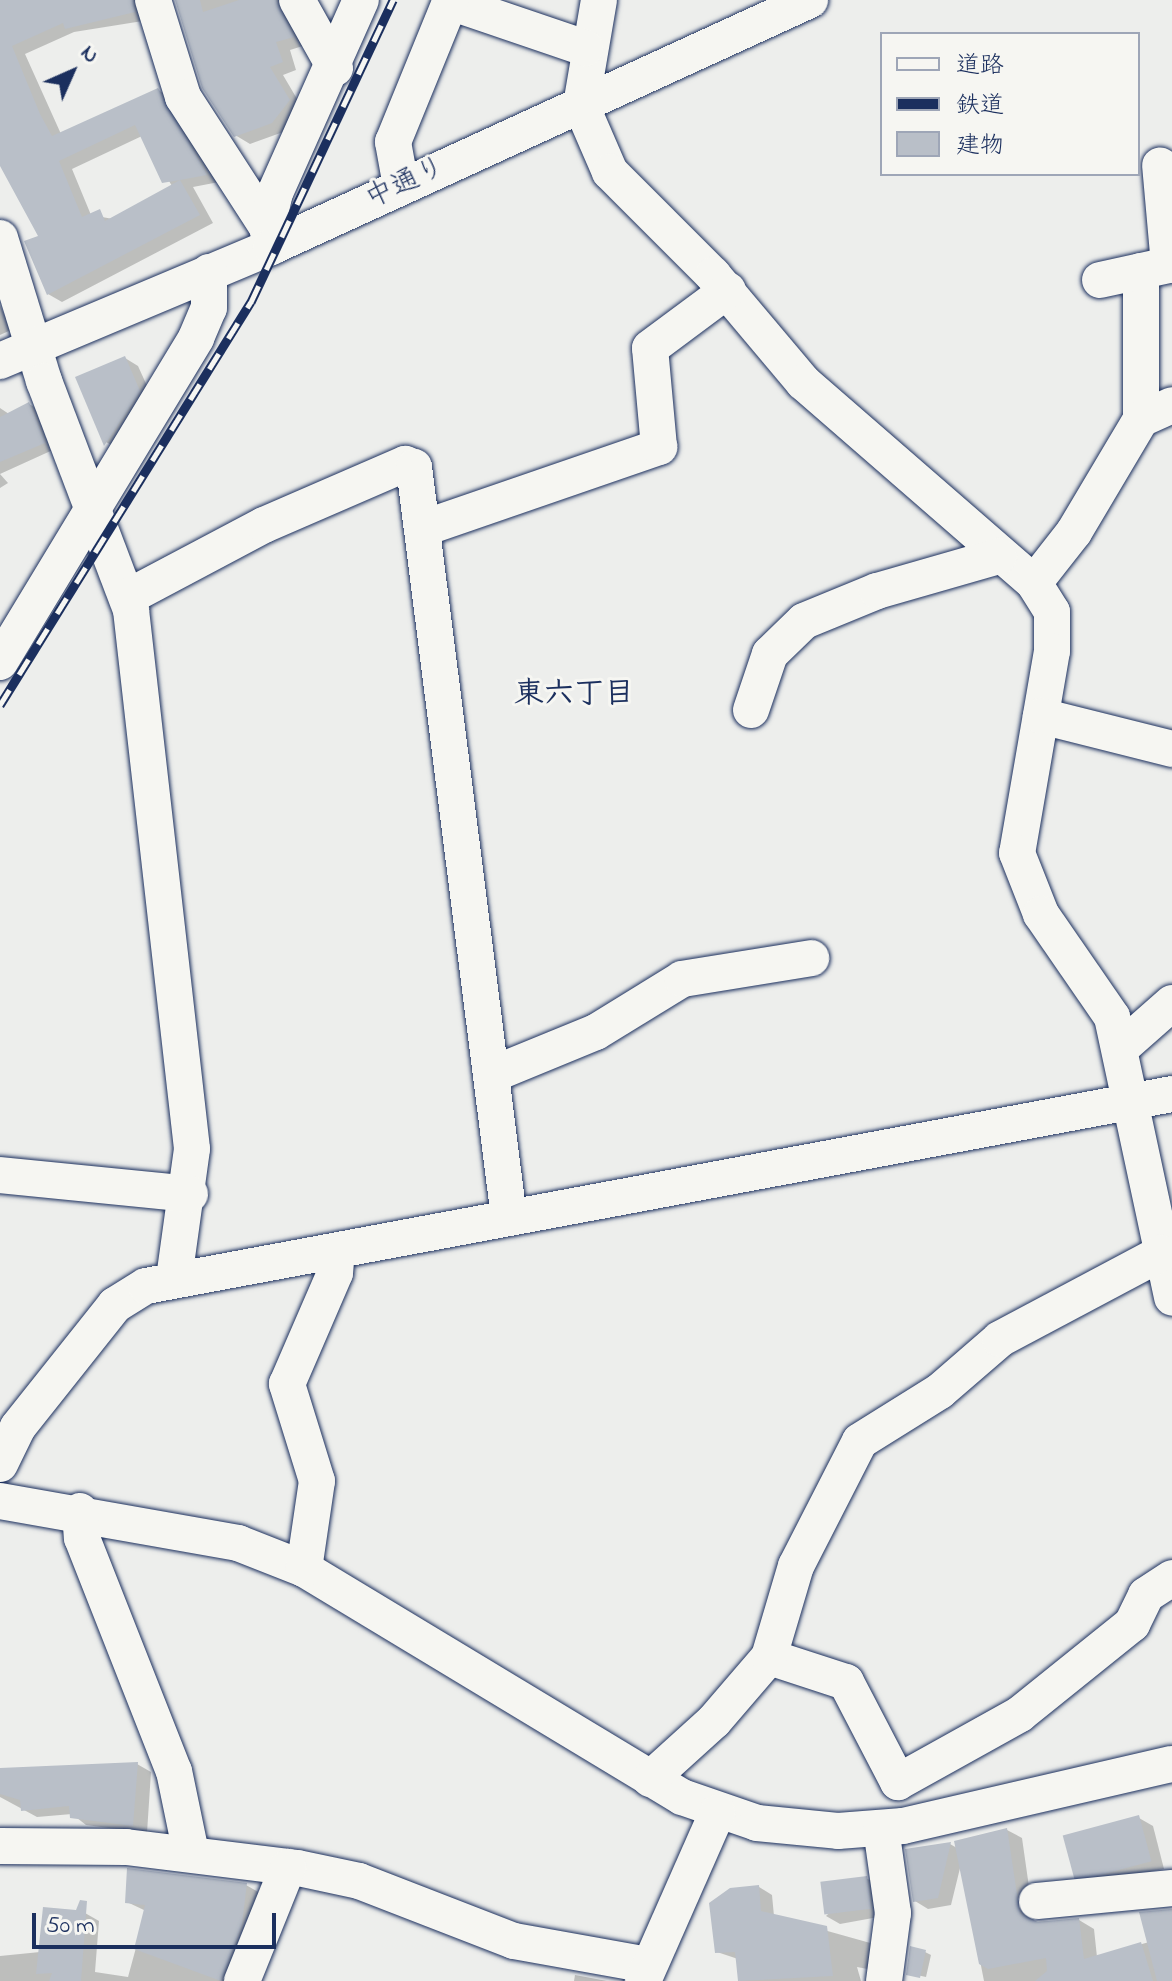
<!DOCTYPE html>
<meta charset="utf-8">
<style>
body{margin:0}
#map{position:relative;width:1172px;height:1981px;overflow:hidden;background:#edeeec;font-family:"Indie Flower","Klee One",sans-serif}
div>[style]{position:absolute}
.shadow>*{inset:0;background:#0003}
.building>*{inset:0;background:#b9bfc8;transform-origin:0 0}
.roads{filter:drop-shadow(0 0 2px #1b2f5e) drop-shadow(0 0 2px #1b2f5e)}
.minor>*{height:36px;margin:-18px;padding:0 18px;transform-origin:18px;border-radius:18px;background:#f6f6f2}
.rail>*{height:9px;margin-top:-4.5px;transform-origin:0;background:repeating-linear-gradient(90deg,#f6f6f2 0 18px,#1b2f5e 0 36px);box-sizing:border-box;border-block:2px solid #1b2f5e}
span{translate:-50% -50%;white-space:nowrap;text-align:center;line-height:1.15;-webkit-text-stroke:6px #f6f6f2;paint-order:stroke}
.street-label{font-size:28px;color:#1b2f5e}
.neighbourhood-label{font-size:30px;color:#1b2f5e;font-weight:700}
.legend{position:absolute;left:880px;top:32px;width:260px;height:144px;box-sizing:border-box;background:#f6f6f2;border:2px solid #9ea6b7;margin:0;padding:10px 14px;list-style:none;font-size:24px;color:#1b2f5e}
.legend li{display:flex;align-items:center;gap:16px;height:40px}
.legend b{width:40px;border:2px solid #9ea6b7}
.north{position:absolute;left:32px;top:32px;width:80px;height:80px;-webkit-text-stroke:6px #f6f6f2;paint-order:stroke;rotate:45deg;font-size:22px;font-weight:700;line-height:32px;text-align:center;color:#1b2f5e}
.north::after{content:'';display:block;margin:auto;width:28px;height:36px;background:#1b2f5e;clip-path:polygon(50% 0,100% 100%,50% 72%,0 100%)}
.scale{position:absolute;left:32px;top:1913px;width:244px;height:36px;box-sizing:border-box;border:4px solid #1b2f5e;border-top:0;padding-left:10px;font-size:24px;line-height:28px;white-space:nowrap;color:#1b2f5e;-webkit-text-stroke:6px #f6f6f2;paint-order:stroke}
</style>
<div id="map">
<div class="shadow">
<div style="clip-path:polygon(evenodd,0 0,150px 0,149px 20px,74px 32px,25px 54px,61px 134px,158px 90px,172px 98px,219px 182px,193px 187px,213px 223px,62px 302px,48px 294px,41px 237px,0 148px,0 0,142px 136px,172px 186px,113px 219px,91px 215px,72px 169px,142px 136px)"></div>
<div style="clip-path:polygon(177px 0,292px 0,306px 45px,290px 50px,296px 70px,283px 75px,303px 109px,286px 131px,250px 144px,235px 135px)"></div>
<div style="clip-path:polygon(0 305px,11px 330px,0 335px)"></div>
<div style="clip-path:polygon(125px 358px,138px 366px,153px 399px,117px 448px,104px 441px)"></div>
<div style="clip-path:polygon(29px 404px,40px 410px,55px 449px,0 474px,8px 483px,0 488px,0 408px,9px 414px)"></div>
<div style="clip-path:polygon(137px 1764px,151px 1772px,147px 1833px,86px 1825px,72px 1814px,37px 1817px,0 1797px,0 1770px)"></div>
<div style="clip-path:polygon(1139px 1818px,1153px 1826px,1164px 1869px,1088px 1883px,1074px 1875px)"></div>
<div style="clip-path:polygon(1007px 1830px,1022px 1838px,1034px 1922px,1079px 1920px,1094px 1929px,1097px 1957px,1149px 1942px,1172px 1911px,1172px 1981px,984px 1981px,961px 1864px,951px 1905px,928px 1909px,915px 1901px,950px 1844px,957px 1848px)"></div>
<div style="clip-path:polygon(866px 1878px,880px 1886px,884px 1916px,840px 1924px,826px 1916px)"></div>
<div style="clip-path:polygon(246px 1885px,260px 1893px,239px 1981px,0 1981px,0 1956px,40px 1952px,85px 1913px,99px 1921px,95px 1972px,128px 1977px,146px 1911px,127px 1902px)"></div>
<div style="clip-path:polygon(759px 1887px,772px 1895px,774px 1916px,881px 1946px,878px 1971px,857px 1967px,861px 1981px,740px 1981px,738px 1959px,717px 1952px)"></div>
<div style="clip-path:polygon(925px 1952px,931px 1955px,926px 1977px,912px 1974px)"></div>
<div style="clip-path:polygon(575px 1975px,607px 1981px,574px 1981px)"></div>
</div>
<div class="building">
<div style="clip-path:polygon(evenodd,0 0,133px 0,135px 12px,65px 29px,63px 23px,12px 46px,40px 114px,52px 136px,158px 88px,207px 175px,180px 180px,200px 215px,47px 295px,24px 241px,38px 236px,0 166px,0 0,135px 125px,162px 183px,180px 180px,105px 221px,100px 209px,82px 217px,59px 161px,135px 125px)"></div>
<div style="clip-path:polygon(175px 0,200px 0,203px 12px,239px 0,276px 0,294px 37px,276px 42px,283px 62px,270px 67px,290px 100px,272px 123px,234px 137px,202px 88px)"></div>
<div style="clip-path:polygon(125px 356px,140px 391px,104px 446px,75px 377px)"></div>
<div style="clip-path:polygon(29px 402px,45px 443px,0 462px,0 417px)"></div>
<div style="clip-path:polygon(138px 1762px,133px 1826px,70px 1818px,69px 1806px,21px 1811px,20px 1800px,0 1794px,0 1768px)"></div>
<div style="left:1139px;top:1815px;width:48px;height:79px;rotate:75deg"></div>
<div style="clip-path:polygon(1007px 1828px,1020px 1914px,1038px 1922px,1079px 1918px,1084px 1959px,1141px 1942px,1153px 1981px,1035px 1981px,1047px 1971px,1046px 1958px,988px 1969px,979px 1964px,954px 1841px)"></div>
<div style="clip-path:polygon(951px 1842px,938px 1898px,913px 1902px,905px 1849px)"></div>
<div style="clip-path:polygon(127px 1868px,247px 1883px,242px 1924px,221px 1981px,134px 1949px,145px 1905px,125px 1903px)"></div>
<div style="left:867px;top:1876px;width:33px;height:47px;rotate:83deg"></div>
<div style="clip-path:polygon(759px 1885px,761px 1911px,827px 1926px,833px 1976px,738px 1981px,735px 1952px,715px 1953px,709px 1903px,730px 1888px)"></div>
<div style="clip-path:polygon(80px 1900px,87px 1901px,81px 1981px,49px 1981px,52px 1973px,36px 1974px,43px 1907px,76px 1910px)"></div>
<div style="clip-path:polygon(1172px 1909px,1172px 1981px,1157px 1981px,1139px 1912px)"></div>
<div style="clip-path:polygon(910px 1946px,926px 1950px,920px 1978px,906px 1975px)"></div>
</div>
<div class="roads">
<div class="minor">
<div style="left:153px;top:0;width:102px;rotate:72.8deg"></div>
<div style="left:183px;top:97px;width:155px;rotate:57.1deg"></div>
<div style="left:297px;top:0;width:78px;rotate:60.8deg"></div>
<div style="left:599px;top:0;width:107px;rotate:99.7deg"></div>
<div style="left:581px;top:105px;width:73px;rotate:66.6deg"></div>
<div style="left:610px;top:172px;width:146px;rotate:45deg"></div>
<div style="left:713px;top:275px;width:140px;rotate:49.9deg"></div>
<div style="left:803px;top:382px;width:306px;rotate:41deg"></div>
<div style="left:1034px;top:583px;width:34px;rotate:58deg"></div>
<div style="left:1052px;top:612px;width:39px;rotate:90deg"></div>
<div style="left:1052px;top:651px;width:205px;rotate:99.8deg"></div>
<div style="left:1017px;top:853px;width:66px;rotate:68.5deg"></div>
<div style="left:1041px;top:914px;width:125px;rotate:55.4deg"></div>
<div style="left:1112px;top:1017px;width:287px;rotate:77.9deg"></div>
<div style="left:450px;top:2px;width:143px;rotate:18.8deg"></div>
<div style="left:401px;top:186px;width:45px;rotate:-100.3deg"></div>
<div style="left:393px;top:142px;width:153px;rotate:-67.8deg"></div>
<div style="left:0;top:238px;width:150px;rotate:72.9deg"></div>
<div style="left:44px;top:381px;width:245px;rotate:69.2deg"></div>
<div style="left:131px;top:610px;width:542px;rotate:83.54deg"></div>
<div style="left:192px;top:1149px;width:131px;rotate:97.9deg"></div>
<div style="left:271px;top:247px;width:20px;rotate:-101deg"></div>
<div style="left:267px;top:227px;width:35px;rotate:-77deg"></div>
<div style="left:275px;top:193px;width:211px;rotate:-66deg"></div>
<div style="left:1141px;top:271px;width:148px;rotate:90deg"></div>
<div style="left:1100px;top:280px;width:71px;rotate:-12.3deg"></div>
<div style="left:1169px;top:265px;width:100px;rotate:-95.1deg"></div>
<div style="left:0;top:361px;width:294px;rotate:-22.8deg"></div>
<div style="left:271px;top:247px;width:593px;rotate:-24.62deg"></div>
<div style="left:424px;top:528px;width:249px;rotate:-19deg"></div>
<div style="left:659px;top:447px;width:99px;rotate:-95.2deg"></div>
<div style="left:650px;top:348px;width:97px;rotate:-36.6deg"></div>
<div style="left:1034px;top:583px;width:65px;rotate:-51.9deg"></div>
<div style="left:1074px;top:532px;width:131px;rotate:-59.3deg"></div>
<div style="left:1141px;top:419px;width:34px;rotate:-24deg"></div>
<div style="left:128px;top:597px;width:154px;rotate:-27.9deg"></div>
<div style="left:264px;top:525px;width:154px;rotate:-23.4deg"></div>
<div style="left:405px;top:464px;width:9px;rotate:18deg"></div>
<div style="left:414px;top:467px;width:757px;rotate:82.79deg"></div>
<div style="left:0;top:662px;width:379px;rotate:-58.8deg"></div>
<div style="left:196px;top:338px;width:33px;rotate:-67deg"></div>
<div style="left:209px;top:308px;width:36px;rotate:-90deg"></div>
<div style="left:751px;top:710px;width:59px;rotate:-71.3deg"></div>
<div style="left:770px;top:654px;width:47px;rotate:-44.1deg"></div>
<div style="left:804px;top:621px;width:79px;rotate:-22.3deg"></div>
<div style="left:877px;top:591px;width:127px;rotate:-16deg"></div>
<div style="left:1041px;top:716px;width:135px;rotate:14.1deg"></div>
<div style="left:1121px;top:1048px;width:68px;rotate:-41.4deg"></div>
<div style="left:491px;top:1075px;width:113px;rotate:-22.3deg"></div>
<div style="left:596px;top:1032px;width:101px;rotate:-31.6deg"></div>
<div style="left:682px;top:979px;width:131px;rotate:-9.2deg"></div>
<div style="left:0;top:1175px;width:191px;rotate:5.7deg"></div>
<div style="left:0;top:1464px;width:41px;rotate:-64.1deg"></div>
<div style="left:18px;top:1427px;width:156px;rotate:-51.5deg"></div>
<div style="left:115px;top:1305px;width:36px;rotate:-32deg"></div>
<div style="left:146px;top:1286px;width:1044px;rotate:-10.6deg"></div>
<div style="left:0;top:1501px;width:242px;rotate:10deg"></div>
<div style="left:238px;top:1543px;width:71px;rotate:21.5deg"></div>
<div style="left:304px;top:1569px;width:441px;rotate:31.1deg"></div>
<div style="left:682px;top:1797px;width:79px;rotate:19.1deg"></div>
<div style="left:757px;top:1823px;width:81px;rotate:5.6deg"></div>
<div style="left:838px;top:1831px;width:65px;rotate:-4.4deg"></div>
<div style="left:903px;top:1826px;width:276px;rotate:-13deg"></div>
<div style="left:80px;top:1511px;width:27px;rotate:86deg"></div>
<div style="left:82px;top:1538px;width:251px;rotate:68.5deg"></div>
<div style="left:174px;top:1771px;width:84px;rotate:78.3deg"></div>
<div style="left:304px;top:1569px;width:89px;rotate:-81.6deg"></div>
<div style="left:317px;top:1481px;width:102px;rotate:-107.2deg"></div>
<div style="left:287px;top:1384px;width:121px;rotate:-66.6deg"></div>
<div style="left:335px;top:1273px;width:21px;rotate:-85deg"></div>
<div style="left:769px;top:1657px;width:81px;rotate:18deg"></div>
<div style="left:846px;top:1682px;width:113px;rotate:62.5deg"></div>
<div style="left:898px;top:1782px;width:140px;rotate:-29.1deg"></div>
<div style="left:1020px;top:1714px;width:144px;rotate:-38.8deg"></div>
<div style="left:1132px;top:1624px;width:32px;rotate:-64deg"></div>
<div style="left:1146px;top:1595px;width:31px;rotate:-33deg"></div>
<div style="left:650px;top:1779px;width:86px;rotate:-42.2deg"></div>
<div style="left:714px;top:1721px;width:84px;rotate:-49.3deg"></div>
<div style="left:769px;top:1657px;width:95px;rotate:-73.5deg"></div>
<div style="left:796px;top:1566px;width:140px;rotate:-62.9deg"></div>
<div style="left:860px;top:1441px;width:94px;rotate:-32deg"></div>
<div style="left:940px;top:1391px;width:79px;rotate:-40.9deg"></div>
<div style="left:1000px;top:1339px;width:183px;rotate:-28deg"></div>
<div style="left:881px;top:1828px;width:86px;rotate:82deg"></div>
<div style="left:893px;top:1913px;width:69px;rotate:97.5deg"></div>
<div style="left:0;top:1846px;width:126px;rotate:0.5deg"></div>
<div style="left:126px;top:1847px;width:173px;rotate:7deg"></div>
<div style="left:298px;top:1868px;width:62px;rotate:12deg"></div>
<div style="left:359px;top:1881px;width:166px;rotate:21.2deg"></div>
<div style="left:514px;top:1941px;width:136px;rotate:10.2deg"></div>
<div style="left:1037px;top:1901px;width:136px;rotate:-5.5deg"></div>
<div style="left:242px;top:1981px;width:123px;rotate:-68deg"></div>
<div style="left:643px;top:1981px;width:184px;rotate:-66.2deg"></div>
</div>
</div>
<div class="rail">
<div style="left:0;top:705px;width:475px;rotate:-58.1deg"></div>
<div style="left:251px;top:302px;width:334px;rotate:-64.8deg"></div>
</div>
<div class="street-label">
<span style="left:406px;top:184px;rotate:-25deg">中通り</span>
</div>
<div class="neighbourhood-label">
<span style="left:574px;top:695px">東六丁目</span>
</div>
<ul class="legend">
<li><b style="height:10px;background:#f6f6f2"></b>道路</li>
<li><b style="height:10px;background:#1b2f5e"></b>鉄道</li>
<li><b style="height:22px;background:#b9bfc8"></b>建物</li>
</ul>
<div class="north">N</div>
<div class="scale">50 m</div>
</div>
